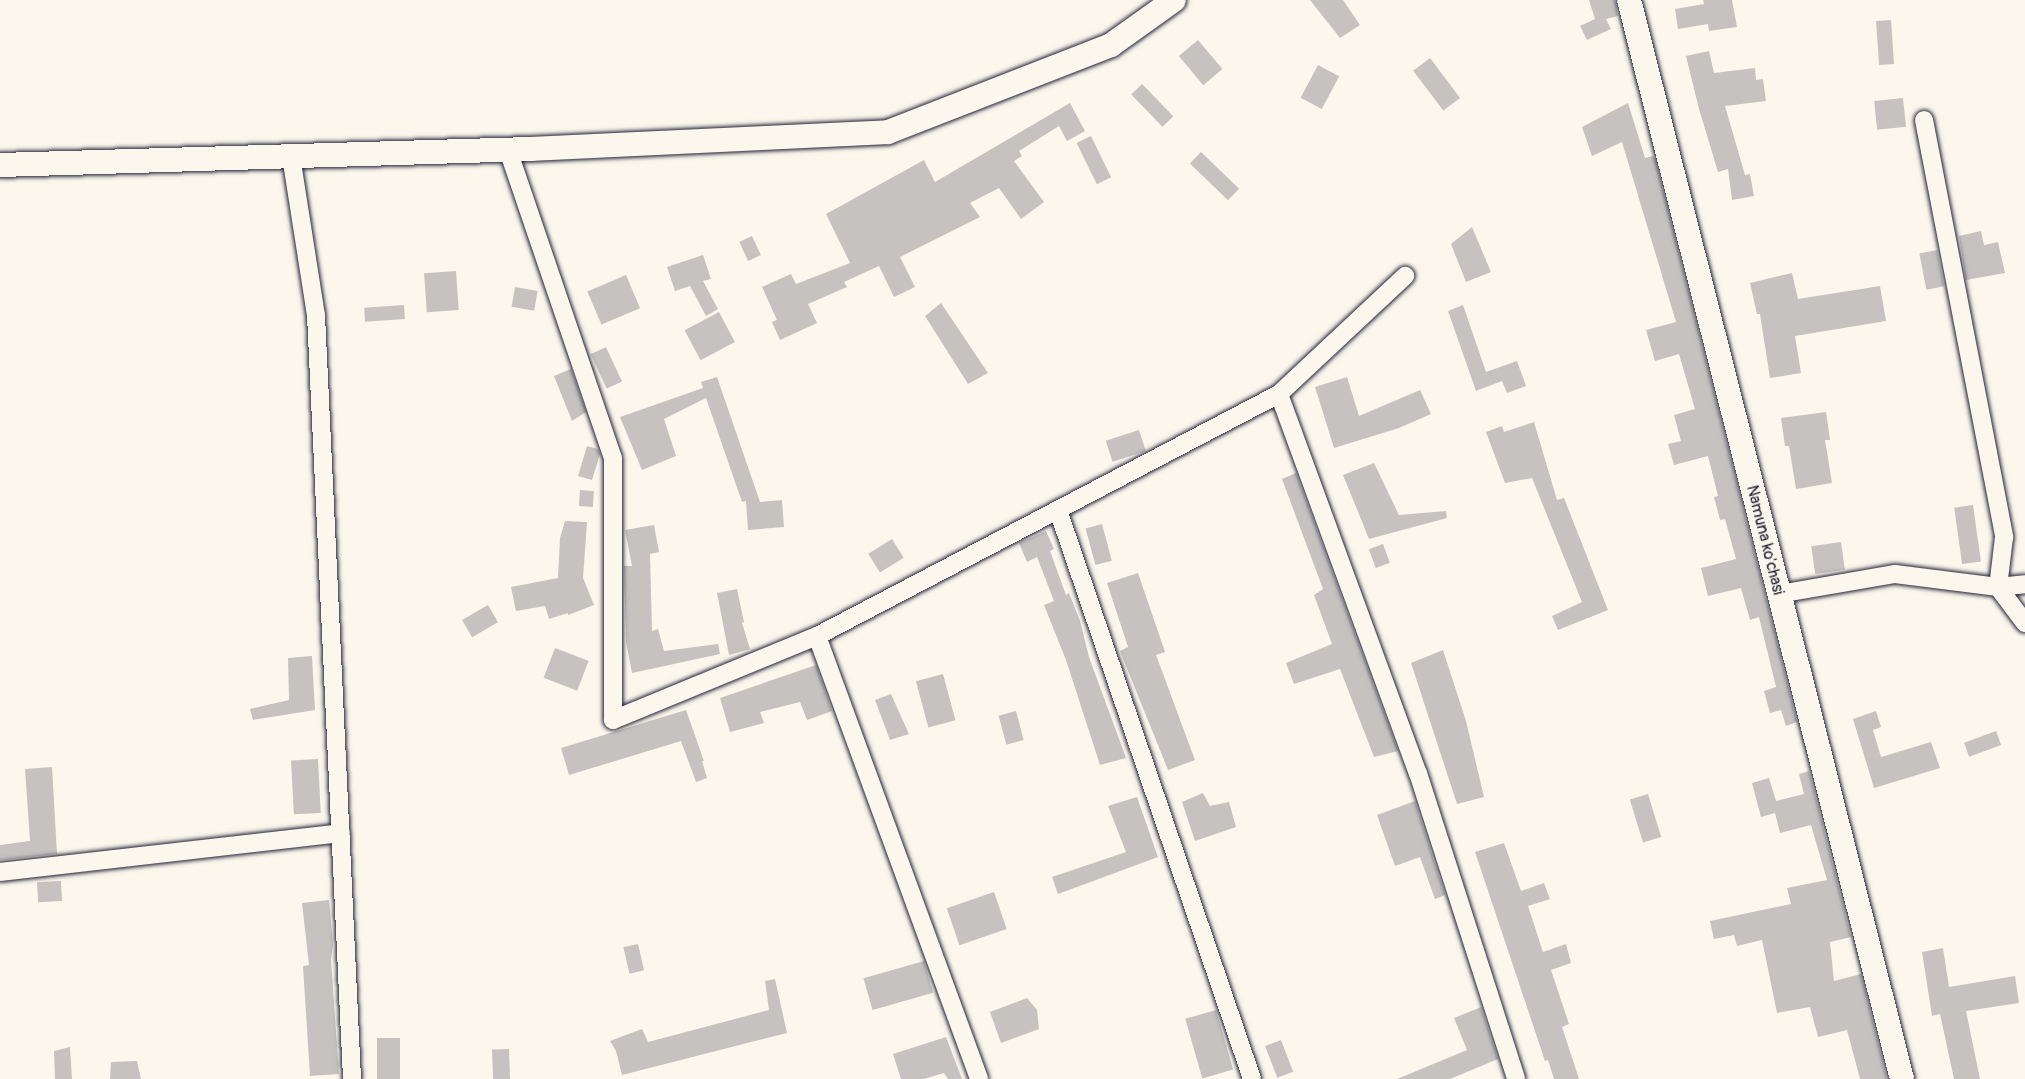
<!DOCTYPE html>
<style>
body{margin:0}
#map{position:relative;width:2025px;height:1079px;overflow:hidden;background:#fbf7ec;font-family:Pangolin,sans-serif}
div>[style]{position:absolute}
.building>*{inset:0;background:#c6c2c0;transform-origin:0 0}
.roads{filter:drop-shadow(0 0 2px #22223b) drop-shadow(0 0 2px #22223b)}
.minor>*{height:18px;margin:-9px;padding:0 9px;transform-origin:9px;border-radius:9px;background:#fbf7ec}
.secondary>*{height:24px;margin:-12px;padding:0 12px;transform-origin:12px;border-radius:12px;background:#fbf7ec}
span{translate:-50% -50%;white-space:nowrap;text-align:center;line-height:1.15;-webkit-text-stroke:6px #fbf7ec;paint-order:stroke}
.street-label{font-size:16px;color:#22223b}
</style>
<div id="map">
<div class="building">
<div style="clip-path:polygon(1310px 0,1343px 0,1360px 25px,1340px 38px)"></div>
<div style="clip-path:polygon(1589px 0,1615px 0,1618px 16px,1606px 19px,1611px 29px,1587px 40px,1580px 26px,1595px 19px)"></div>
<div style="clip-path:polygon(1703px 0,1732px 0,1737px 27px,1709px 31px,1708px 24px,1678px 29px,1675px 9px,1704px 4px)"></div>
<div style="left:1891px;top:20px;width:44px;height:15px;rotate:86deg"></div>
<div style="left:1198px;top:40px;width:38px;height:25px;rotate:50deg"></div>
<div style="clip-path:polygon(1709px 51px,1714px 73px,1755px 68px,1756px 80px,1763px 79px,1766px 101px,1725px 106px,1745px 175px,1750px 174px,1754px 196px,1732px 200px,1728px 169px,1718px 172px,1699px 109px,1686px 56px)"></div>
<div style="left:1430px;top:58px;width:50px;height:21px;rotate:53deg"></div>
<div style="left:1318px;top:65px;width:24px;height:37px;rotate:28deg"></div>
<div style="left:1142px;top:84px;width:45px;height:15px;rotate:46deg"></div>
<div style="left:1903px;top:98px;width:29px;height:29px;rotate:84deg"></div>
<div style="clip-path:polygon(1070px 103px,1085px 131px,1067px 141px,1059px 126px,1019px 151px,1022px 156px,1014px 161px,1044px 202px,1021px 219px,999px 188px,970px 203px,980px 217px,900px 257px,915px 287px,894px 297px,879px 266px,844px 282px,847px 287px,808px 304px,817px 323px,780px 340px,772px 322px,777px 320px,762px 287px,791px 274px,796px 284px,850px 263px,826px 214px,924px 160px,935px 182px)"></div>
<div style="clip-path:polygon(1628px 103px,1645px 158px,1653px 156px,1655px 159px,1797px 722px,1786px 726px,1781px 710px,1770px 713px,1764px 691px,1776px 687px,1759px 617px,1750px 620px,1741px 588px,1708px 596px,1701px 568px,1736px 559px,1725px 519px,1720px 520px,1714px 497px,1718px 496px,1708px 456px,1674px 465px,1668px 444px,1681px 441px,1674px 415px,1695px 409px,1679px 354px,1655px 361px,1646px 330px,1676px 322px,1622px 142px,1592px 156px,1582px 127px)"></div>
<div style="left:1091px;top:136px;width:46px;height:16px;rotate:64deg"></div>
<div style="left:1201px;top:152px;width:53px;height:16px;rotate:44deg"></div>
<div style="clip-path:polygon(1472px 227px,1491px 272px,1466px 282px,1451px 244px)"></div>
<div style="clip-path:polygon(1981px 231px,1984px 245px,1998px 242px,2005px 273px,1966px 280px,1959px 236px)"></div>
<div style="left:752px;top:236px;width:21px;height:14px;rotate:65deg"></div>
<div style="left:1937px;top:250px;width:37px;height:18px;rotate:79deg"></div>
<div style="clip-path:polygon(703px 255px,711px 279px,703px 281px,718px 309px,706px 316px,690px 286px,675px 291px,667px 267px)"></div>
<div style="left:456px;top:271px;width:39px;height:32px;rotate:86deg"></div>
<div style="clip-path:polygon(1792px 273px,1798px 299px,1880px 286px,1886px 321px,1795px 336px,1801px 373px,1770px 378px,1760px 314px,1757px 314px,1750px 283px)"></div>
<div style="left:626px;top:275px;width:36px;height:42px;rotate:67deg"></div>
<div style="left:515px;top:287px;width:23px;height:20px;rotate:10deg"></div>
<div style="clip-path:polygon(941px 303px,988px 373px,968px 384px,925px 316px)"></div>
<div style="left:404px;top:305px;width:14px;height:40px;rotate:86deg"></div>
<div style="clip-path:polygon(1463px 305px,1486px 372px,1517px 361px,1526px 386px,1507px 393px,1502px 381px,1476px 391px,1448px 311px)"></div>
<div style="left:719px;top:312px;width:34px;height:39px;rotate:62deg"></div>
<div style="left:606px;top:347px;width:38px;height:17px;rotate:65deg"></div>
<div style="clip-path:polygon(571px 369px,586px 412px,572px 421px,554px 376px)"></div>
<div style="clip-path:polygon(717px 377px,760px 502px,782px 500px,784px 527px,748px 530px,746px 501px,742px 502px,706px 398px,664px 419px,676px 456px,642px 470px,620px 417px,703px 388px,701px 382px)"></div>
<div style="clip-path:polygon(1347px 377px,1359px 416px,1420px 390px,1431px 414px,1399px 428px,1334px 448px,1315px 387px)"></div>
<div style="clip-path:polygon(1826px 412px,1830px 440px,1825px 440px,1832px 483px,1796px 489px,1789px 446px,1785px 446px,1781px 418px)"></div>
<div style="clip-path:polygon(1534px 422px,1557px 500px,1564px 498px,1608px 610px,1558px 630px,1552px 616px,1582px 602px,1532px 478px,1505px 483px,1486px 432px,1502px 426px,1504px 432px)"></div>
<div style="left:1139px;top:430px;width:22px;height:35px;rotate:72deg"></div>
<div style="clip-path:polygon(587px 446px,598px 449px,600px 454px,592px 480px,578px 476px)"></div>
<div style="clip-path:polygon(1374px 463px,1399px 515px,1446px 511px,1447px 518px,1369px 539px,1343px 475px)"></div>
<div style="clip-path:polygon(1296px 473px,1398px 751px,1374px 757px,1340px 669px,1294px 684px,1286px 663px,1332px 644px,1314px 595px,1323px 589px,1282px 479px)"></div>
<div style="left:580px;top:490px;width:14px;height:16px;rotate:4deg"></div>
<div style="left:1973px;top:505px;width:57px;height:19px;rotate:82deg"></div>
<div style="clip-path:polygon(565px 521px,587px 522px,583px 578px,594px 605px,568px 615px,568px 613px,549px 619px,545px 606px,516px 611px,511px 587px,558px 578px,560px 538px)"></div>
<div style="left:1102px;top:524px;width:38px;height:17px;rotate:75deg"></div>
<div style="clip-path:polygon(654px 525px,659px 552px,650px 554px,652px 631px,658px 629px,664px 651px,718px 644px,720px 654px,632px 673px,626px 642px,624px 566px,632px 566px,625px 530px)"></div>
<div style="clip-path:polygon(1046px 531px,1054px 549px,1050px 551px,1066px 595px,1069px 593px,1080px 621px,1089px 657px,1126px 758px,1100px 765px,1066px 660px,1044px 605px,1054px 601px,1037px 557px,1027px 562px,1019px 543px)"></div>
<div style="left:892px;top:539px;width:22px;height:28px;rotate:58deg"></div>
<div style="left:1841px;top:542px;width:28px;height:30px;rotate:82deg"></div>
<div style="left:1383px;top:544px;width:20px;height:15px;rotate:70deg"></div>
<div style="clip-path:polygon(1138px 573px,1165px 652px,1156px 655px,1195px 760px,1168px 770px,1120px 651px,1128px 647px,1107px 583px)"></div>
<div style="clip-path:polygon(737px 589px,744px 622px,742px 623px,750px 649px,729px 655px,717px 593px)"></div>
<div style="left:488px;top:605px;width:20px;height:30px;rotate:60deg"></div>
<div style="left:555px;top:648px;width:36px;height:32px;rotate:21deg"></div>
<div style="clip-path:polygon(1443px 650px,1466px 721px,1484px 797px,1457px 804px,1411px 663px)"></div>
<div style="clip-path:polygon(312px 656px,315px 710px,253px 720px,250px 709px,289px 700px,288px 658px)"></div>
<div style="clip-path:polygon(816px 665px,832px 711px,807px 720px,800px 702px,760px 712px,764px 723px,730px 732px,720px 698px)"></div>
<div style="left:943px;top:674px;width:48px;height:28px;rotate:75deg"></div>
<div style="clip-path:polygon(891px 694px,909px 734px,890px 740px,875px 700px)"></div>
<div style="clip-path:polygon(686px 710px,704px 761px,702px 761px,707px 778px,696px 782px,681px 741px,569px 775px,561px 748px)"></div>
<div style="left:1016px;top:711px;width:30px;height:18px;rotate:75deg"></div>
<div style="clip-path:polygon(1876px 711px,1881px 727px,1873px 730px,1881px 757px,1931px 742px,1940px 768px,1874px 788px,1853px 719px)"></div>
<div style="left:1996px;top:731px;width:15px;height:34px;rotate:70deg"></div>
<div style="left:318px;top:759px;width:54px;height:27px;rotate:87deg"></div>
<div style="clip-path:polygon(52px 767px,57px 854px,0 860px,0 845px,30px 841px,25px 769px)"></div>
<div style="clip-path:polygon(1809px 771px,1851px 937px,1830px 942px,1834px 981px,1861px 974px,1887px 1079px,1860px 1079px,1847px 1030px,1818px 1037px,1810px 1007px,1777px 1013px,1762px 940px,1737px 946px,1734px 935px,1714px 939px,1710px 921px,1791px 904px,1787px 888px,1827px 880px,1811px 825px,1780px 833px,1775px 813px,1761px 817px,1752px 783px,1769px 778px,1776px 801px,1804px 794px,1799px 774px)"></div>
<div style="clip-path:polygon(1203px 793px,1210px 806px,1229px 802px,1236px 827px,1195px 841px,1182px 802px)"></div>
<div style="left:1648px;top:794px;width:45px;height:19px;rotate:73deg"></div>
<div style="clip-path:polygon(1137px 797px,1158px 857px,1058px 894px,1052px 877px,1126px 852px,1108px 806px)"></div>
<div style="clip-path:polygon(1415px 801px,1445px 895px,1435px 899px,1420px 857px,1395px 866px,1377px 815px)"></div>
<div style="clip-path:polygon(1504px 843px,1521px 891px,1544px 883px,1550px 899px,1528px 906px,1543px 952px,1566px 944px,1571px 963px,1551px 970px,1569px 1024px,1562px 1027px,1579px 1079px,1554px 1079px,1548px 1060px,1545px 1061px,1475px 852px)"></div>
<div style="left:61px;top:881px;width:20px;height:24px;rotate:87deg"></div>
<div style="left:994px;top:892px;width:39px;height:50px;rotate:71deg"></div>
<div style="clip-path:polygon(329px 900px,333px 945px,331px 960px,339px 1074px,310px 1076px,303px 966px,309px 965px,302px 903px)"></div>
<div style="left:638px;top:944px;width:27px;height:15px;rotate:77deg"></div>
<div style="clip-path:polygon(1943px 948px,1949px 987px,2015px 976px,2019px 1003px,1966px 1011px,1980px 1079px,1954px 1079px,1940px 1014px,1932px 1016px,1922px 952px)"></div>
<div style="left:924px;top:961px;width:33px;height:63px;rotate:74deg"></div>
<div style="clip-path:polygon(775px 979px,787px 1033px,622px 1075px,616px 1051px,610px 1041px,642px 1029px,648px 1042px,769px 1010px,765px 981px)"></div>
<div style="clip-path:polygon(1027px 998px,1037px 1010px,1039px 1029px,1001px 1043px,990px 1012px)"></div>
<div style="clip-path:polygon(1481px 1007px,1498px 1059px,1450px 1079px,1397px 1079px,1467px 1050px,1454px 1018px)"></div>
<div style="left:1216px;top:1010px;width:62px;height:32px;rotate:74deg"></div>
<div style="clip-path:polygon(946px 1037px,962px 1079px,948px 1079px,944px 1073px,924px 1079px,901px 1079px,893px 1054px)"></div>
<div style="left:377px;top:1038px;width:23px;height:41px"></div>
<div style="left:1281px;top:1040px;width:34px;height:17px;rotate:69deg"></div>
<div style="clip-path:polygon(70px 1047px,72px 1079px,55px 1079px,54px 1051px)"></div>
<div style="left:509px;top:1049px;width:30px;height:17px;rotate:88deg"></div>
<div style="clip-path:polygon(137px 1061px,141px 1079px,110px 1079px,111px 1062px)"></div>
</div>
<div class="roads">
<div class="minor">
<div style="left:1924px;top:120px;width:425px;rotate:79.1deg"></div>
<div style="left:2004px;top:537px;width:50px;rotate:96.8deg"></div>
<div style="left:1998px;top:587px;width:27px;rotate:-6deg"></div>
<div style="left:508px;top:150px;width:325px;rotate:71.2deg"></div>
<div style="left:613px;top:458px;width:262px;rotate:90deg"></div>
<div style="left:613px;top:720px;width:221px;rotate:-22.4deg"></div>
<div style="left:817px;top:636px;width:522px;rotate:-27.65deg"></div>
<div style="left:1279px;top:394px;width:173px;rotate:-43.1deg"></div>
<div style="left:291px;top:156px;width:161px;rotate:81.1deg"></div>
<div style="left:316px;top:315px;width:765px;rotate:87.3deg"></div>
<div style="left:1279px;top:394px;width:404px;rotate:69.9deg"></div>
<div style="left:1418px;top:773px;width:321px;rotate:72.2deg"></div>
<div style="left:1058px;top:510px;width:601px;rotate:71.17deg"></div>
<div style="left:1779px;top:594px;width:118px;rotate:-9.8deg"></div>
<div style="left:1895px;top:574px;width:104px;rotate:7.2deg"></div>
<div style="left:1998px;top:587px;width:45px;rotate:53.1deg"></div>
<div style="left:817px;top:636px;width:472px;rotate:69.9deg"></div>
<div style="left:0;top:872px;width:343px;rotate:-6.5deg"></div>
</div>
<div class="secondary">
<div style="left:1629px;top:0;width:1113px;rotate:75.8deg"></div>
<div style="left:0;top:165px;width:531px;rotate:-1.73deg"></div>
<div style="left:531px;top:149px;width:357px;rotate:-2.7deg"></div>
<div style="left:888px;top:132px;width:239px;rotate:-21.3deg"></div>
<div style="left:1111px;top:45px;width:77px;rotate:-35.5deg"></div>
</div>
</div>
<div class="street-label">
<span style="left:1765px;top:540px;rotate:76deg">Namuna ko'chasi</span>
</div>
</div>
